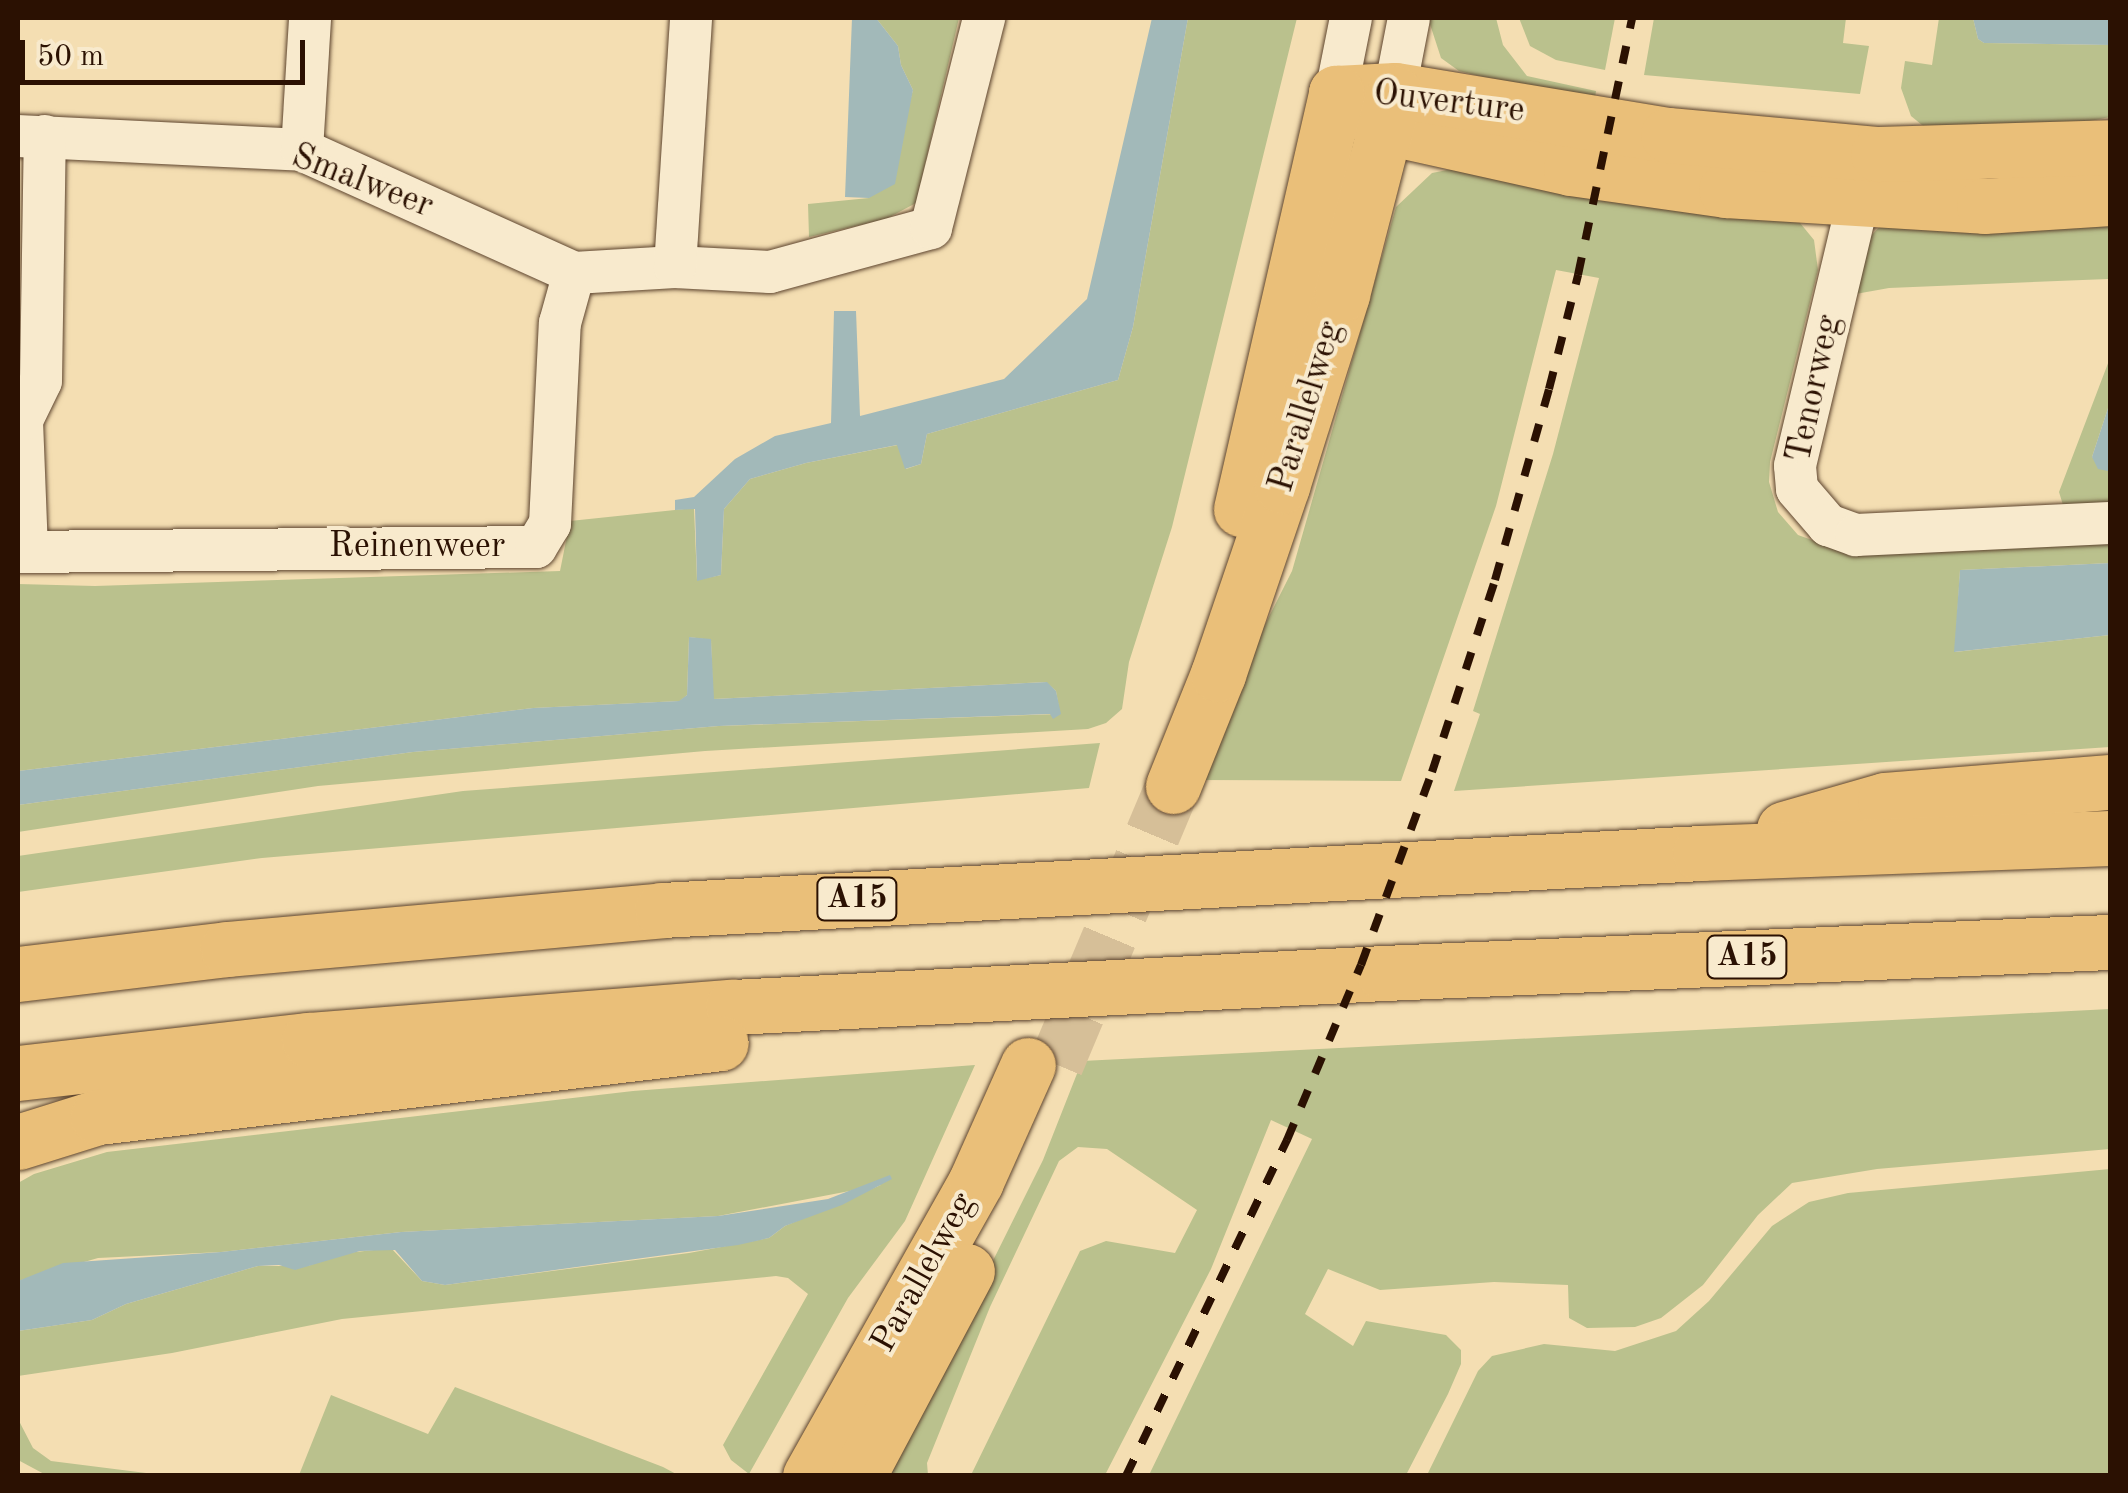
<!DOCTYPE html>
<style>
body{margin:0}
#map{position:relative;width:2128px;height:1493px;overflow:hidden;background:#f4deb2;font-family:"Old Standard TT",serif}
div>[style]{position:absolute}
.green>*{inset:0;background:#bac18d}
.water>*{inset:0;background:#a2b9b9}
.major-tunnel>*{height:55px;margin-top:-27.5px;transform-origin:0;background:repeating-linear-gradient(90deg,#d6bf98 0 55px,transparent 0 83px)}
.roads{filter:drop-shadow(0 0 2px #5d442e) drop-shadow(0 0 2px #5d442e)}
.minor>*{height:42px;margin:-21px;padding:0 21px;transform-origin:21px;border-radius:21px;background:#f8eacd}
.major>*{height:55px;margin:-27.5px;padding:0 27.5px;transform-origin:27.5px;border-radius:27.5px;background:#eabf79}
.highway>*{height:55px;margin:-27.5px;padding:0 27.5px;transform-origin:27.5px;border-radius:27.5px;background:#eabf79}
.rail>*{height:8px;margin-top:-4px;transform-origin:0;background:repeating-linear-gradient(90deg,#2b1102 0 18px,transparent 0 36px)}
span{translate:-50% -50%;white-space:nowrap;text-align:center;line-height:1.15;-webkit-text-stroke:8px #f8eacd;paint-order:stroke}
.shield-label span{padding:2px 8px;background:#f8eacd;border:2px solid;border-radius:8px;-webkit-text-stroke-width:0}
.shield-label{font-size:32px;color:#2b1102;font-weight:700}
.street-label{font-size:35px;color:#2b1102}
.frame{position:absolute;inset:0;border:20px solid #2b1102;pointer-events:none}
.scale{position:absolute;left:20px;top:40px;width:285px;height:45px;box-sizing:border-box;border:5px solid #2b1102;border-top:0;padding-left:12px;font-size:30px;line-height:35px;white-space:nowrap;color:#2b1102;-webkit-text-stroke:8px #f8eacd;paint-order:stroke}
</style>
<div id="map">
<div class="green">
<div style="clip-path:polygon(876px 18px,959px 18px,916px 203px,886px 219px,809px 237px,808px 204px,869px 198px,910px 101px,913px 90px,901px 65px,898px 46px)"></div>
<div style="clip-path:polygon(1188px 18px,1297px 18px,1172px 527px,1129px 662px,1122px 709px,1106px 723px,1088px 729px,705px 751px,318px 786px,18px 832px,18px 805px,413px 752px,719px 726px,1060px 714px,1056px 691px,1046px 682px,713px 699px,711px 640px,689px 637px,687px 695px,680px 701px,533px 708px,18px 771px,18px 584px,95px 586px,560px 571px,570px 521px,694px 508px,697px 580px,721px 575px,724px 509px,750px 479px,806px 463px,898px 445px,906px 469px,921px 464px,927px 434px,1118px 380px,1133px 327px)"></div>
<div style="clip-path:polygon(1428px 18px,1496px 18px,1503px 45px,1527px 76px,1596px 91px,1594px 105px,1459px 71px,1441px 58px)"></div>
<div style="clip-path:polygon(1519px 18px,1615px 18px,1605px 70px,1556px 60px,1530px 46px)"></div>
<div style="clip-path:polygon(1654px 18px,1846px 18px,1843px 43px,1869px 46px,1860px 94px,1644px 75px)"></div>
<div style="clip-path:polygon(1939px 18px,1973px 18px,1978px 39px,1984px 43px,2110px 45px,2110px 117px,2035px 132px,1933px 134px,1911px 116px,1901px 88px,1905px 61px,1932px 65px)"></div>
<div style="clip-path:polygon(1478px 164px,1796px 218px,1814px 240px,1818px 270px,1770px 462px,1769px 482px,1778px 512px,1798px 535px,1837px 549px,2110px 538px,2110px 563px,1960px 570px,1955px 652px,2110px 635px,2110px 747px,1454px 791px,1480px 714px,1473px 711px,1553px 454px,1599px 278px,1556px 270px,1496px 506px,1401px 781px,1197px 780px,1231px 692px,1292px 571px,1396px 207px,1432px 173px)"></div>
<div style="clip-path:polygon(2110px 211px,2110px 311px,2108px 279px,1889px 288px,1850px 295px,1868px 239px,1885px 221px)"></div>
<div style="clip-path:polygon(2110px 358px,2110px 402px,2092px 457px,2109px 470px,2110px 502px,2063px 505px,2059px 492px)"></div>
<div style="clip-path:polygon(1100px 743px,1089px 788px,262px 858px,18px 892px,18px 856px,463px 791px)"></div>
<div style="clip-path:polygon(2110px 1009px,2110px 1149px,1877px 1169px,1792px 1183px,1758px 1215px,1703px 1285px,1661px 1318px,1635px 1327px,1587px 1328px,1569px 1318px,1568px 1285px,1494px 1282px,1380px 1290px,1328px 1269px,1305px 1314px,1353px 1346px,1366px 1321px,1446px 1335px,1461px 1350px,1461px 1364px,1448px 1394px,1406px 1475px,1149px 1475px,1312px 1139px,1271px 1120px,1211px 1269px,1105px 1475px,971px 1475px,1080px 1251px,1106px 1241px,1175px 1253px,1197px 1210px,1107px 1149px,1078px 1147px,1059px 1161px,990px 1307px,927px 1463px,928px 1475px,886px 1476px,1043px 1160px,1082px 1061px)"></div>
<div style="clip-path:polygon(975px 1065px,905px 1221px,848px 1298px,749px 1474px,731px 1460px,723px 1445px,808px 1294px,788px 1278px,776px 1276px,342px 1319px,172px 1353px,18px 1376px,18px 1331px,92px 1320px,126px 1304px,258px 1266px,308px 1266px,338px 1254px,391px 1248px,422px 1281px,445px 1285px,689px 1253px,769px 1238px,785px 1226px,881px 1185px,718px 1216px,401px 1232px,221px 1252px,98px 1258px,18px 1281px,18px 1183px,34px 1174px,107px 1152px,633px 1091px)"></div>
<div style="clip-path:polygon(2110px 1169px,2110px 1475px,1427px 1475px,1478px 1371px,1492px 1356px,1544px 1344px,1615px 1351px,1676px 1331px,1709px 1301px,1772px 1226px,1809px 1202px,1848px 1193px)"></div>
<div style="clip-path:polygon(455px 1387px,663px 1467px,678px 1475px,299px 1475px,331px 1395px,428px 1434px)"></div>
<div style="clip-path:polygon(18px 1419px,33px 1448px,51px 1461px,162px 1475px,46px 1475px,18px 1460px)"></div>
</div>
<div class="water">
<div style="clip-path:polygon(852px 18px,876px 18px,898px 46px,901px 65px,913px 90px,895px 184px,869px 198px,845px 197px)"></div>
<div style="clip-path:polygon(1152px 18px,1188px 18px,1133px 327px,1118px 380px,927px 434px,921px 464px,905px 469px,897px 445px,806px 463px,750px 479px,724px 509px,721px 575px,697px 581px,695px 509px,675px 510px,675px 500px,694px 497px,735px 459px,775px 436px,831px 423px,834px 311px,856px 311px,860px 416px,1004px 379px,1087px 299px)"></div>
<div style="clip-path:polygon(1973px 18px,2110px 18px,2110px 45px,1984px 43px,1978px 39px)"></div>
<div style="clip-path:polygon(2110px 402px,2110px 490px,2108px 490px,2108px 471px,2098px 469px,2092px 457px)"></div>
<div style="clip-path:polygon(2110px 563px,2110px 635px,1954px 652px,1960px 570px)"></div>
<div style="clip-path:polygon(689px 637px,711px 639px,714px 699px,1047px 682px,1056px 691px,1061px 714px,1053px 719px,1050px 714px,719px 726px,413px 752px,18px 805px,18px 771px,533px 708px,679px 701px,687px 695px)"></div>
<div style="clip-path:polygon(890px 1175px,892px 1179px,842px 1205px,785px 1226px,769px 1238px,738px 1245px,445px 1285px,422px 1281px,395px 1250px,360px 1251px,295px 1270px,279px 1265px,258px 1266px,126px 1304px,92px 1320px,18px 1331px,18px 1281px,63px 1263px,221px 1252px,401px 1232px,718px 1216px,828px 1199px)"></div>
</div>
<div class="major-tunnel">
<div style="left:1056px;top:1064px;width:302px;rotate:-67.2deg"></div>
</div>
<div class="roads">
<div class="minor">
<div style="left:1395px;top:90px;width:73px;rotate:-79deg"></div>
<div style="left:1336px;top:93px;width:76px;rotate:-78.7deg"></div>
<div style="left:18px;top:136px;width:284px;rotate:2.8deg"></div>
<div style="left:302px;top:150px;width:299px;rotate:24.3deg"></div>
<div style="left:574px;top:273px;width:101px;rotate:-3.4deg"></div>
<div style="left:675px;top:267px;width:95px;rotate:3deg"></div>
<div style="left:770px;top:272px;width:167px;rotate:-15.3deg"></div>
<div style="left:931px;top:228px;width:217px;rotate:-75.8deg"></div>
<div style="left:302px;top:150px;width:132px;rotate:-86.5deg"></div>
<div style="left:1870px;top:172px;width:31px;rotate:112deg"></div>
<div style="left:1858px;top:201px;width:272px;rotate:103.4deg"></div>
<div style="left:1795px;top:466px;width:23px;rotate:85deg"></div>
<div style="left:1797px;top:489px;width:48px;rotate:49.3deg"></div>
<div style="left:1828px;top:525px;width:30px;rotate:20deg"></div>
<div style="left:1856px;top:535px;width:254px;rotate:-2.7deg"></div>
<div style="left:675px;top:267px;width:250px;rotate:-86.3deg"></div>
<div style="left:27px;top:551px;width:131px;rotate:-92.2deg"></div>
<div style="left:22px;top:420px;width:43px;rotate:-64deg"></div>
<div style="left:41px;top:381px;width:245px;rotate:-89.1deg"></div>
<div style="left:18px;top:552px;width:518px;rotate:-0.55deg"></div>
<div style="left:536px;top:547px;width:27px;rotate:-59deg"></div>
<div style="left:550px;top:524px;width:201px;rotate:-87.2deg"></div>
<div style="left:560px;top:323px;width:52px;rotate:-74.4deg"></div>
</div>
<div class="major">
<div style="left:1336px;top:93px;width:60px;rotate:34.2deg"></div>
<div style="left:1386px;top:127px;width:189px;rotate:12.5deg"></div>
<div style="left:1571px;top:168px;width:157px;rotate:8.1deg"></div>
<div style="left:1726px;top:190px;width:258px;rotate:3.5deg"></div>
<div style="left:1984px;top:206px;width:126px;rotate:-3.6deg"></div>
<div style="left:1336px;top:93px;width:59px;rotate:-2.9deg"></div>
<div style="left:1395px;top:90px;width:277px;rotate:9.4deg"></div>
<div style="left:1668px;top:135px;width:211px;rotate:5.2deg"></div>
<div style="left:1878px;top:154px;width:232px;rotate:-1.7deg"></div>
<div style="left:1241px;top:509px;width:427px;rotate:-77.1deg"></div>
<div style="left:1173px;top:786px;width:121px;rotate:-68.1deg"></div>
<div style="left:1218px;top:674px;width:199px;rotate:-71.2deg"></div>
<div style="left:1282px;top:486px;width:201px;rotate:-72.6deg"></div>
<div style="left:1342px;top:294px;width:208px;rotate:-75.5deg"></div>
<div style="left:810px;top:1476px;width:338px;rotate:-60.6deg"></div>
<div style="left:976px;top:1181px;width:127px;rotate:-65.9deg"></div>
<div style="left:858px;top:1476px;width:232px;rotate:-62deg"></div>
</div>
<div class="highway">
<div style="left:1784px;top:829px;width:105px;rotate:-16deg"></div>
<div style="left:1885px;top:800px;width:226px;rotate:-4.6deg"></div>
<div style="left:18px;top:974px;width:211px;rotate:-6.8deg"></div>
<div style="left:228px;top:949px;width:436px;rotate:-5.1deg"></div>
<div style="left:662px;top:910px;width:1040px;rotate:-3.14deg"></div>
<div style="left:1700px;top:853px;width:410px;rotate:-2.1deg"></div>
<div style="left:18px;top:1073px;width:293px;rotate:-6.5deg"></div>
<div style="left:309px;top:1040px;width:425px;rotate:-4.5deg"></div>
<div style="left:733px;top:1007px;width:652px;rotate:-2.99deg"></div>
<div style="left:1384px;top:973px;width:727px;rotate:-2.45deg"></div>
<div style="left:18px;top:1142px;width:84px;rotate:-17.4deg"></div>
<div style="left:98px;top:1117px;width:627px;rotate:-6.77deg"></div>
</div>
</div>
<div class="rail">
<div style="left:1126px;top:1476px;width:373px;rotate:-64.4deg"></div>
<div style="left:1287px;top:1140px;width:190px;rotate:-67.1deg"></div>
<div style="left:1361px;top:965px;width:206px;rotate:-69.8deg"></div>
<div style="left:1432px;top:772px;width:202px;rotate:-71.8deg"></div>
<div style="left:1495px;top:580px;width:198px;rotate:-74.2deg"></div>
<div style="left:1549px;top:389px;width:118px;rotate:-75.7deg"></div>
<div style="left:1578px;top:275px;width:263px;rotate:-78.1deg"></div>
</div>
<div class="shield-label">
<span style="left:857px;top:899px">A15</span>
<span style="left:1747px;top:957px">A15</span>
</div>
<div class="street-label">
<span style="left:1449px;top:103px;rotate:7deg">Ouverture</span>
<span style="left:362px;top:182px;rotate:21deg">Smalweer</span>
<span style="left:1815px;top:389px;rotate:-78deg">Tenorweg</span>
<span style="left:1307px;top:407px;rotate:-73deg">Parallelweg</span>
<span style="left:417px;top:547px">Reinenweer</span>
<span style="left:924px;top:1273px;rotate:-61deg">Parallelweg</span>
</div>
<div class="frame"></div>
<div class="scale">50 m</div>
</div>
